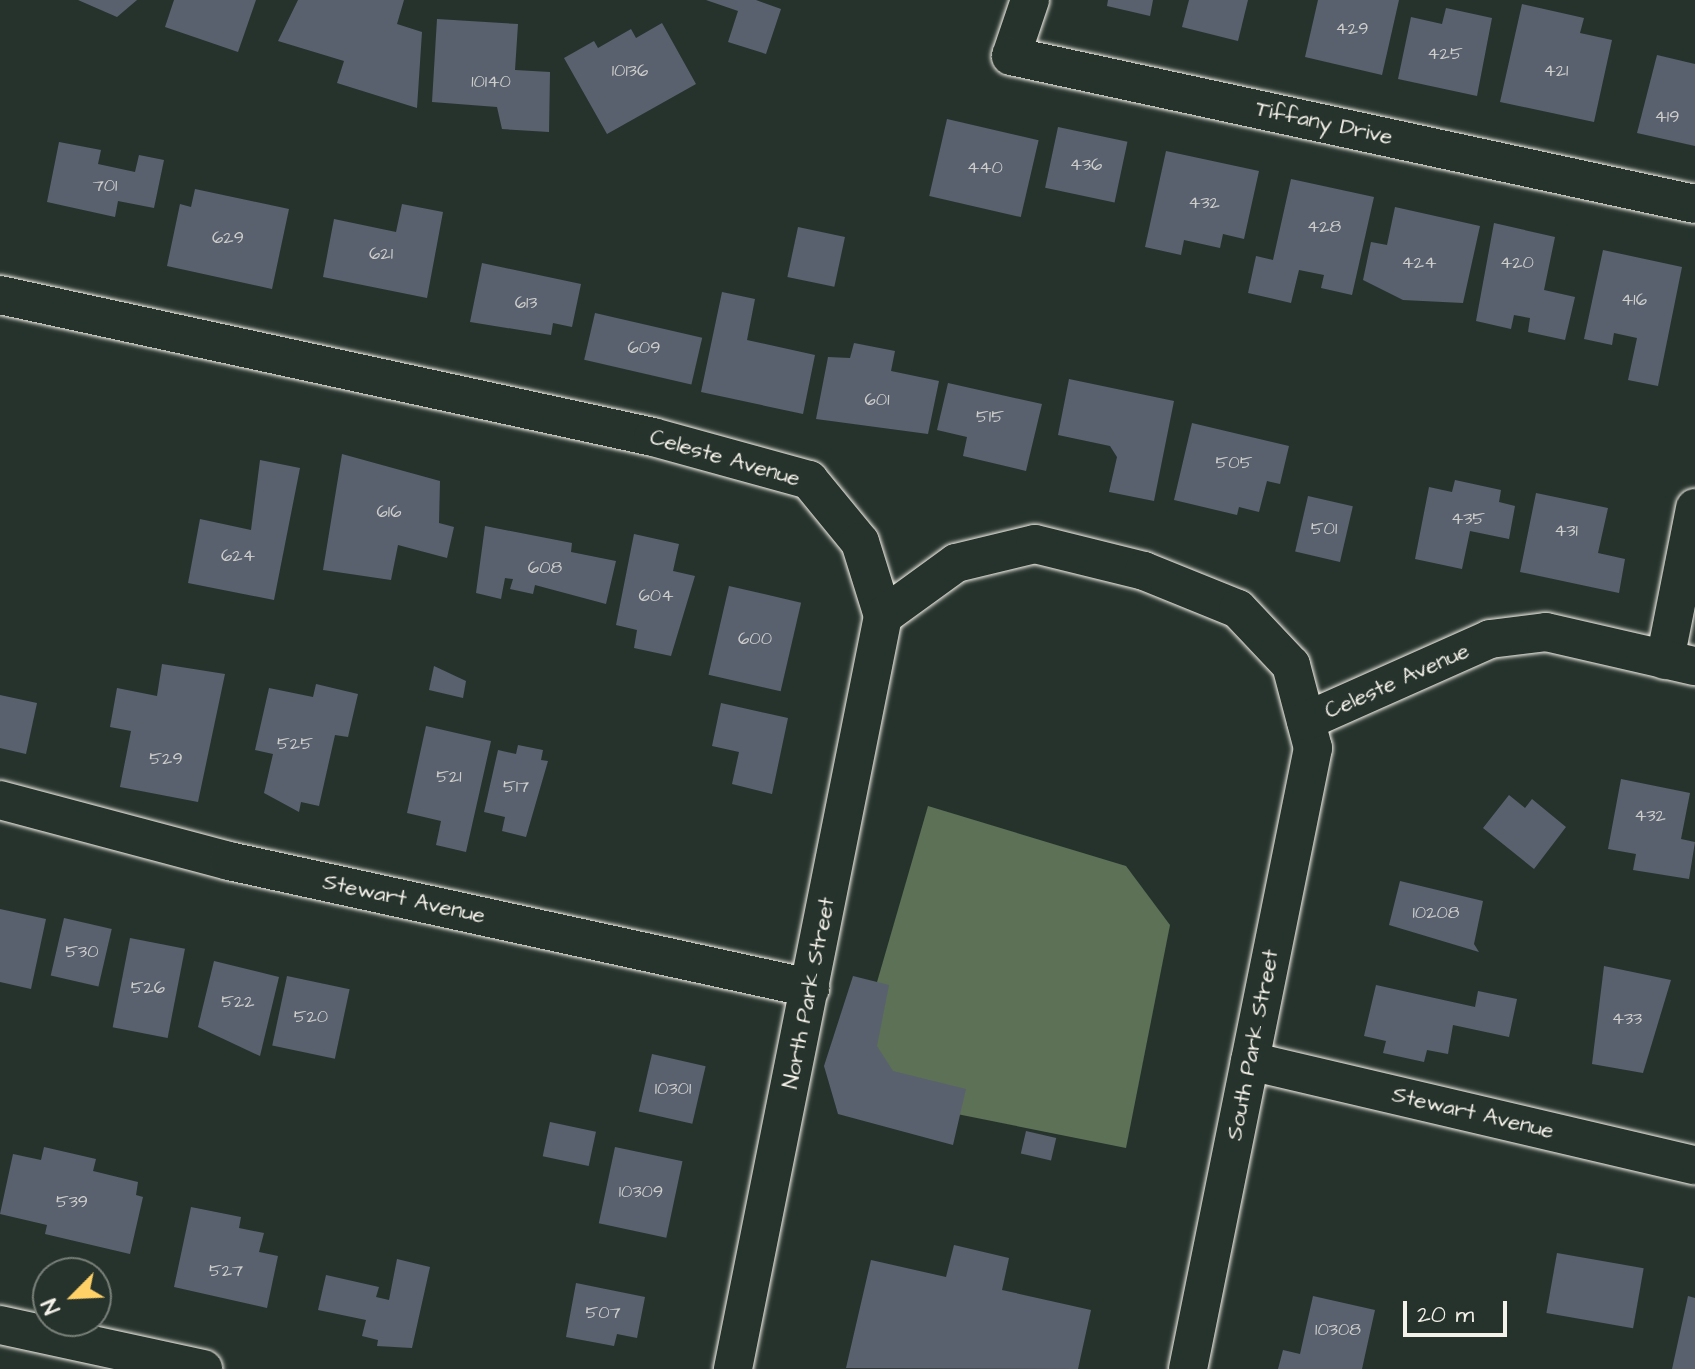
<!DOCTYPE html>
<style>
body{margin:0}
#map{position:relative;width:1695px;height:1369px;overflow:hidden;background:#26332d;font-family:"Architects Daughter",sans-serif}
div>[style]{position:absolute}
.green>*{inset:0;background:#5c7155}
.building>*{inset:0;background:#59616f;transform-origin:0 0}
.roads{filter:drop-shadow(0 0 2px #f4f1e8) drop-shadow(0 0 2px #f4f1e8)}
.street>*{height:38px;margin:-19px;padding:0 19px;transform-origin:19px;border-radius:19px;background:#26332d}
span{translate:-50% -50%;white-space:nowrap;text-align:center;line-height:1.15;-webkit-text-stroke:6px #26332d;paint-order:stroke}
.number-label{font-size:18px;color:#cdcdca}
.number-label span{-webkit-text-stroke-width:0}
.street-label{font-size:22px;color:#f4f1e8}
.north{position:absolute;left:32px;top:1257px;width:80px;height:80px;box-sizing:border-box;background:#26332d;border:2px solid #787f78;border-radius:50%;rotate:246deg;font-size:22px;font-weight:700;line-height:32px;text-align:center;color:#f4f1e8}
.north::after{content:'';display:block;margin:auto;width:28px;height:36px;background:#ffd166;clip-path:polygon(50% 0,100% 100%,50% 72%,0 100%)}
.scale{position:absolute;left:1403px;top:1301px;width:104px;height:36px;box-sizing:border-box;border:4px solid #f4f1e8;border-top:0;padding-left:10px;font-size:24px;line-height:28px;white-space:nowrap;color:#f4f1e8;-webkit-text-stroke:6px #26332d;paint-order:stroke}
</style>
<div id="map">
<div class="green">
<div style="clip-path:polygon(928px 806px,1126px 866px,1170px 925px,1126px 1148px,867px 1096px,853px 1065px)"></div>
</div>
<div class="building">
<div style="clip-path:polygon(78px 0,137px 0,117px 17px)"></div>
<div style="clip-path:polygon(174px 0,256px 0,238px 52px,165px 27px)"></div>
<div style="clip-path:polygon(298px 0,404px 0,397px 24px,422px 32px,417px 108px,337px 83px,344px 61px,278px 41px)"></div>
<div style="clip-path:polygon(706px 0,756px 0,781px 9px,766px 54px,728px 42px,738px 11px)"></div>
<div style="clip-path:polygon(1108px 0,1153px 0,1150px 16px,1107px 6px)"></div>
<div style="clip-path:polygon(1189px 0,1248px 0,1238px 41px,1182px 27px)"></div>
<div style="clip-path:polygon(1318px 0,1399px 0,1382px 75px,1305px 57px)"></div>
<div style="clip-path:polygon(1522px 4px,1584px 18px,1580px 33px,1612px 40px,1594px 122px,1500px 102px)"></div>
<div style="clip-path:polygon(1446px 8px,1492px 18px,1477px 96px,1398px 79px,1411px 17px,1442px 24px)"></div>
<div style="clip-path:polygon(437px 19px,518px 24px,515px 70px,550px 72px,549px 132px,502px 129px,497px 107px,432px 102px)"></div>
<div style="clip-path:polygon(662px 23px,696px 84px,607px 134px,564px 58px,594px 41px,598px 48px,631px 29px,636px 38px)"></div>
<div style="clip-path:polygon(1657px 55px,1695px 64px,1695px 146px,1637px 133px)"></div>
<div style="left:947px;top:119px;width:94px;height:79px;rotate:13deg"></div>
<div style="left:1058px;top:127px;width:71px;height:62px;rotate:12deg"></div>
<div style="clip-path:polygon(59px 142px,101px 150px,98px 164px,135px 172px,139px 155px,164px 160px,154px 208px,118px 201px,115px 217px,47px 202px)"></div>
<div style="clip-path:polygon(1166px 151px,1259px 171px,1244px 239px,1223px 234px,1220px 248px,1184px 240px,1181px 255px,1145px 247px)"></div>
<div style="clip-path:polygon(1291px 179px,1374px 197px,1352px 295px,1321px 288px,1324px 275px,1299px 270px,1291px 303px,1248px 293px,1256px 256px,1273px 260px)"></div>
<div style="clip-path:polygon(195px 189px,289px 209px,272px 289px,167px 266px,180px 204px,191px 207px)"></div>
<div style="clip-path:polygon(402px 204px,443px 212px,427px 298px,323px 277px,334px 219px,396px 232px)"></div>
<div style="clip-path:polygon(1395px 207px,1480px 226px,1463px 303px,1403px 300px,1363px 280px,1371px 242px,1387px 245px)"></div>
<div style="clip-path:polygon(1494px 223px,1555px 237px,1544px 290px,1575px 297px,1565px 340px,1528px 332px,1530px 318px,1514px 315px,1511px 329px,1476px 321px)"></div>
<div style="left:798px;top:227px;width:48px;height:51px;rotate:12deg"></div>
<div style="clip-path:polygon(1603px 250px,1682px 267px,1658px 386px,1628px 380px,1637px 338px,1614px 333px,1612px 345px,1584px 339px)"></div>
<div style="clip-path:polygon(482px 263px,581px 284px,572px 327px,553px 323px,551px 335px,470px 322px)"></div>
<div style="clip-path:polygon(722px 292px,755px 299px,747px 340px,815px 355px,803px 414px,701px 392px)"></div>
<div style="left:595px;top:313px;width:110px;height:48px;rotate:13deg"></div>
<div style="clip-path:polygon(854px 343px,895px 351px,891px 371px,939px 381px,928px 434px,816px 419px,828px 357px,850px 358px)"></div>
<div style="clip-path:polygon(1069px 379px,1174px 401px,1154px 501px,1109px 492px,1117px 457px,1110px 446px,1058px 435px)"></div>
<div style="clip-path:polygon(948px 383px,1042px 404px,1026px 471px,963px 456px,967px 437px,937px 430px)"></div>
<div style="clip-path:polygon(1192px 423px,1289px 446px,1280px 484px,1267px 481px,1259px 512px,1239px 507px,1237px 515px,1174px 500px)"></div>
<div style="clip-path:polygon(342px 454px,440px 481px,439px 523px,454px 527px,447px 558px,398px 545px,391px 580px,323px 570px)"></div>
<div style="clip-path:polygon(260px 460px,300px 468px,274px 600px,188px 583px,200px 519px,251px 530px)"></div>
<div style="clip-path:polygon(1455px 480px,1501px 490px,1499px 502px,1515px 506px,1509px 539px,1470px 531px,1462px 569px,1415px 559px,1429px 487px,1452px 492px)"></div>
<div style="clip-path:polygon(1536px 493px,1608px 508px,1598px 553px,1625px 559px,1619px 593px,1520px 572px)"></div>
<div style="left:1308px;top:496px;width:46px;height:57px;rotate:13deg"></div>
<div style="clip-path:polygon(485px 526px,572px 543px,571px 552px,616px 561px,606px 604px,535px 585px,533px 594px,510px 589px,513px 579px,505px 578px,501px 599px,476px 593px)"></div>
<div style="clip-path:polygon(634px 534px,679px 544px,673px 571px,695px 576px,671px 656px,634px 648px,637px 630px,616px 625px)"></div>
<div style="left:729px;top:586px;width:74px;height:91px;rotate:13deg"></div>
<div style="clip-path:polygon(162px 664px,225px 674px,198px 802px,120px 787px,131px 731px,110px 727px,117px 688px,157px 696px)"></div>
<div style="clip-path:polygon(434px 666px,466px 681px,463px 698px,429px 690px)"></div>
<div style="clip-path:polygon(316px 684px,358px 694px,348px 737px,335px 735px,319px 806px,301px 802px,299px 812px,264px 793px,273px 754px,255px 750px,269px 688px,313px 697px)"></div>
<div style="clip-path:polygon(0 695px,37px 703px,26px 754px,0 748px)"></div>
<div style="clip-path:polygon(721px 703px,788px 718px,772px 794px,732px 784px,739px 752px,712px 746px)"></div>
<div style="clip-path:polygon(426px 726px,491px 741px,466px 852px,436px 845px,441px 821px,407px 813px)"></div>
<div style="clip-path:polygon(518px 745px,543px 750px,541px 760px,548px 761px,526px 837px,502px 831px,505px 817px,484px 812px,498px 750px,516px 754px)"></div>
<div style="clip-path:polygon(1621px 779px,1690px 793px,1681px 839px,1695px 842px,1689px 879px,1633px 870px,1636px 854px,1608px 849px)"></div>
<div style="clip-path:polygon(1509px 795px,1525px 808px,1532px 799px,1566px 827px,1534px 869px,1483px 828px)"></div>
<div style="clip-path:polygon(1400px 881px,1483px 901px,1474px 944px,1479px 952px,1389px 925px)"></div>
<div style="clip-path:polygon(0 909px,46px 919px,31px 989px,0 982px)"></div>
<div style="left:64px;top:918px;width:49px;height:59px;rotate:13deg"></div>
<div style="left:130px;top:938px;width:56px;height:91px;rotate:11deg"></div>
<div style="clip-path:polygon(214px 961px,279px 977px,260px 1056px,198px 1027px)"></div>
<div style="clip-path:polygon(1604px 966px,1671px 980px,1643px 1073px,1592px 1064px)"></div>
<div style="left:287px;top:976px;width:64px;height:71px;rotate:12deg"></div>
<div style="clip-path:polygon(853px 976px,889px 985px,877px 1046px,893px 1071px,966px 1089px,953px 1145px,838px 1114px,824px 1066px)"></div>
<div style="clip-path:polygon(1376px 985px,1475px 1007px,1478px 991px,1517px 999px,1509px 1037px,1453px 1025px,1448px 1054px,1427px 1050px,1424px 1062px,1383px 1053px,1386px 1041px,1364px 1036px)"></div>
<div style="left:652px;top:1054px;width:55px;height:59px;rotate:13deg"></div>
<div style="left:550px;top:1122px;width:47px;height:35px;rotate:12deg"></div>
<div style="left:1026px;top:1131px;width:31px;height:23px;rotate:13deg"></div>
<div style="clip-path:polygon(44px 1147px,96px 1159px,93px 1171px,138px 1182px,136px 1195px,143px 1197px,130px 1254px,45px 1234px,47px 1225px,0 1214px,13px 1154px,41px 1160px)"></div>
<div style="left:615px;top:1147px;width:69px;height:78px;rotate:12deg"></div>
<div style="clip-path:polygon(191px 1207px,241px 1217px,239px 1228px,264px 1233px,259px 1252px,278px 1256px,267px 1308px,174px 1287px)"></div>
<div style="clip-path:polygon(954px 1245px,1009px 1258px,1002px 1290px,1091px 1310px,1078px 1369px,846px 1368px,871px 1260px,946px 1277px)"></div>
<div style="left:1557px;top:1253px;width:88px;height:61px;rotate:10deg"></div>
<div style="clip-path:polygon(397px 1259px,430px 1267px,412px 1348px,377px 1346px,378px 1340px,362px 1336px,366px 1320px,318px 1310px,326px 1275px,379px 1287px,376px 1297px,389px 1300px)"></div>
<div style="clip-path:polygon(576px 1283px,645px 1297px,637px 1338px,617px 1334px,614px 1346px,566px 1337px)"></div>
<div style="clip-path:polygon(1313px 1296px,1375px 1310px,1362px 1369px,1278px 1369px,1283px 1350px,1300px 1354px)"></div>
<div style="clip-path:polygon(1688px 1296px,1695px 1298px,1695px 1369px,1672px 1369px)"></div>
</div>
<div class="roads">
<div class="street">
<div style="left:1030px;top:0;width:59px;rotate:108.7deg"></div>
<div style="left:1011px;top:56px;width:700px;rotate:12.21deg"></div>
<div style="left:0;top:295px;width:668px;rotate:12.27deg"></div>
<div style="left:653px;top:437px;width:162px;rotate:15.4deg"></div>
<div style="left:809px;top:480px;width:80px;rotate:50.6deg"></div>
<div style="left:860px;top:542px;width:77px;rotate:72.7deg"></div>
<div style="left:883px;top:616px;width:768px;rotate:101.27deg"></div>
<div style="left:883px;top:616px;width:90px;rotate:-36deg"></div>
<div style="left:956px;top:563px;width:81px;rotate:-13.5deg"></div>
<div style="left:1035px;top:544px;width:112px;rotate:13.9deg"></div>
<div style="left:1144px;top:571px;width:101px;rotate:22deg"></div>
<div style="left:1238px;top:609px;width:77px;rotate:46.6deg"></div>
<div style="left:1291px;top:665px;width:86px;rotate:75.2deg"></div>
<div style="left:1313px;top:748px;width:633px;rotate:101.38deg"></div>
<div style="left:1665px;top:660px;width:155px;rotate:-78.8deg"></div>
<div style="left:1306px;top:721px;width:201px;rotate:-24deg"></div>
<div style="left:1490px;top:639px;width:56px;rotate:-7.1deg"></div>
<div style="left:1546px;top:632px;width:153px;rotate:12.9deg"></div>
<div style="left:0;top:800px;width:237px;rotate:14.9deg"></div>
<div style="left:229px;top:861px;width:595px;rotate:12.33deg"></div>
<div style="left:1250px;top:1061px;width:457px;rotate:13.2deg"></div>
<div style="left:0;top:1325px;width:208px;rotate:12.2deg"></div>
</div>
</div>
<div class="number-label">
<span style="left:1352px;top:29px">429</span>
<span style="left:1445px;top:54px">425</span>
<span style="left:630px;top:71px">10136</span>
<span style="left:1556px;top:71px">421</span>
<span style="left:491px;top:82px">10140</span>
<span style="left:1667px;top:117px">419</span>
<span style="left:1086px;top:165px">436</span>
<span style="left:985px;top:168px">440</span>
<span style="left:105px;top:186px">701</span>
<span style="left:1204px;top:203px">432</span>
<span style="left:1324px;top:227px">428</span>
<span style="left:228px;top:238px">629</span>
<span style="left:381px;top:254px">621</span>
<span style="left:1419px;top:263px">424</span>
<span style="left:1517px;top:263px">420</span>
<span style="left:1634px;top:300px">416</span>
<span style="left:526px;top:303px">613</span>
<span style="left:644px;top:348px">609</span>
<span style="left:877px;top:400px">601</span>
<span style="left:990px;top:417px">515</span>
<span style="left:1234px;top:463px">505</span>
<span style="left:389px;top:512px">616</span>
<span style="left:1468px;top:519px">435</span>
<span style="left:1324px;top:529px">501</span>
<span style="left:1566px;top:531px">431</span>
<span style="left:238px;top:556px">624</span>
<span style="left:545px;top:568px">608</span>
<span style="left:656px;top:596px">604</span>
<span style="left:755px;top:639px">600</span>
<span style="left:295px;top:744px">525</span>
<span style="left:166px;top:759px">529</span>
<span style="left:449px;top:777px">521</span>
<span style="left:516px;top:787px">517</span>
<span style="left:1650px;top:816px">432</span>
<span style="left:1436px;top:913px">10208</span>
<span style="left:82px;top:952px">530</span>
<span style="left:148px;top:988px">526</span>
<span style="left:238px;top:1002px">522</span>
<span style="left:311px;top:1017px">520</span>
<span style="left:1627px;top:1019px">433</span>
<span style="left:673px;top:1089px">10301</span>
<span style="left:641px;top:1192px">10309</span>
<span style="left:72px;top:1202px">539</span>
<span style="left:226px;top:1271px">527</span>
<span style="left:603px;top:1313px">507</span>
<span style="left:1338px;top:1330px">10308</span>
</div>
<div class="street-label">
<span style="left:1324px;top:123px;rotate:12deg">Tiffany Drive</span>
<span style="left:725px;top:458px;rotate:16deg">Celeste Avenue</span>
<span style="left:1397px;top:681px;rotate:-24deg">Celeste Avenue</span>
<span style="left:404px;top:899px;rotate:12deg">Stewart Avenue</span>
<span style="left:809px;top:993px;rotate:-79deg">North Park Street</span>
<span style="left:1253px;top:1045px;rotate:-79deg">South Park Street</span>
<span style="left:1473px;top:1113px;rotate:13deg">Stewart Avenue</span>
</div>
<div class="north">N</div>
<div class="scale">20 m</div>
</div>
